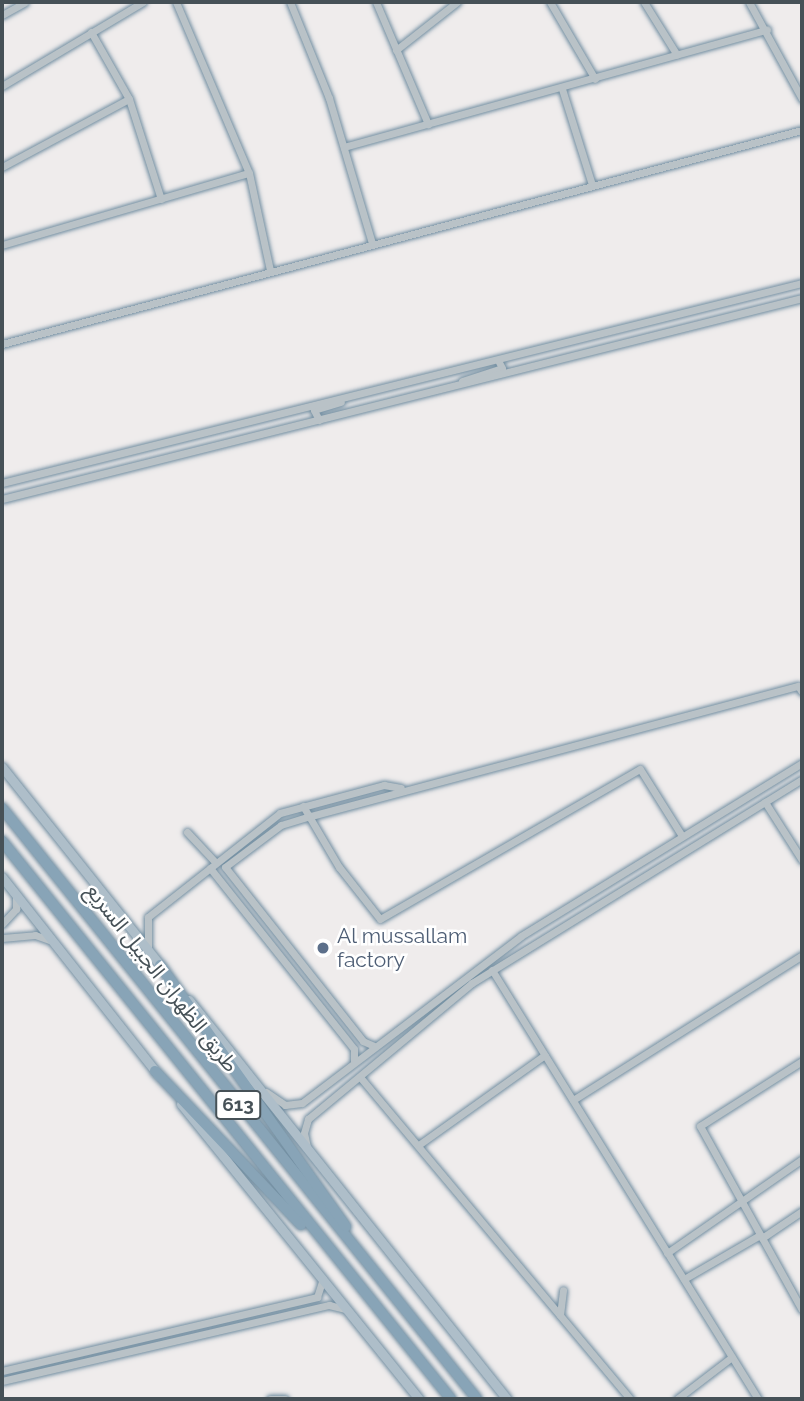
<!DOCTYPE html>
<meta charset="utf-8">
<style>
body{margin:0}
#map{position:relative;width:804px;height:1401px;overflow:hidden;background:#efecec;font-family:Raleway,"Noto Sans Arabic",sans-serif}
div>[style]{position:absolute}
.roads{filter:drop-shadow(0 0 2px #738fa2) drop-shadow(0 0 2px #738fa2)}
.minor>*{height:7px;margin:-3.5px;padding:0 3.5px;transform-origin:3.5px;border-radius:3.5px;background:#b9c2c7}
.major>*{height:9px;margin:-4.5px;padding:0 4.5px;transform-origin:4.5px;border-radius:4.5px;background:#aebec9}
.highway>*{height:10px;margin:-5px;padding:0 5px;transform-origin:5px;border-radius:5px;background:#88a4b7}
.dots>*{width:19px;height:19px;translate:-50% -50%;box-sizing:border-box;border:4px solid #fff;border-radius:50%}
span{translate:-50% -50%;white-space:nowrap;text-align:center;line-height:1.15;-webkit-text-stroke:5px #fff;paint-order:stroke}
.shield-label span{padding:2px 5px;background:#fff;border:2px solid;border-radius:5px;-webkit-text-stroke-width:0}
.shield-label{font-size:19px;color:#465157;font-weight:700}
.service-label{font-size:21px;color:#4e5e75}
.left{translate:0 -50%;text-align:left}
.street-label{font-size:21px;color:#465157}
.frame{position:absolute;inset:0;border:4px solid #465157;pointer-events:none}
</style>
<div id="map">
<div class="roads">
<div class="minor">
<div style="left:176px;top:2px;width:186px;rotate:66.9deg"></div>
<div style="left:249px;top:173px;width:99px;rotate:77.8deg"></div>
<div style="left:290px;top:2px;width:104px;rotate:67.9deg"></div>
<div style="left:329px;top:98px;width:151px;rotate:73.5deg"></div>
<div style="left:376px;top:2px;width:133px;rotate:66.9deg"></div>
<div style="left:550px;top:2px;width:89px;rotate:59.7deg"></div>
<div style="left:644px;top:2px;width:62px;rotate:58.1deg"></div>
<div style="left:749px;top:2px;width:111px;rotate:61.3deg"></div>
<div style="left:2px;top:15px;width:26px;rotate:-29deg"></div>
<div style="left:91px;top:32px;width:77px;rotate:60.4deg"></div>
<div style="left:129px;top:99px;width:105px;rotate:72.3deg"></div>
<div style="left:396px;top:50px;width:78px;rotate:-38.2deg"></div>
<div style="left:2px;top:86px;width:164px;rotate:-30.8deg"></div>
<div style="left:562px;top:89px;width:101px;rotate:72.6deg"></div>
<div style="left:344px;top:147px;width:439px;rotate:-15.5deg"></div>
<div style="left:2px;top:167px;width:144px;rotate:-28.2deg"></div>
<div style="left:2px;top:245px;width:257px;rotate:-16.3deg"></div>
<div style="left:2px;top:344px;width:828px;rotate:-14.98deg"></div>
<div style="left:462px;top:381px;width:42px;rotate:-18deg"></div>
<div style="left:502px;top:368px;width:9px;rotate:-117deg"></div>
<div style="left:319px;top:420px;width:11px;rotate:-117deg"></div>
<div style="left:314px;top:410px;width:28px;rotate:-17deg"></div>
<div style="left:2px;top:483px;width:825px;rotate:-14.04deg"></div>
<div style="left:2px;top:499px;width:825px;rotate:-14.1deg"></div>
<div style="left:765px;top:802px;width:69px;rotate:57.5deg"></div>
<div style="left:303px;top:806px;width:71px;rotate:59.5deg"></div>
<div style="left:339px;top:867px;width:66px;rotate:51.7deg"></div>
<div style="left:380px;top:919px;width:300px;rotate:-30deg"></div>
<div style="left:640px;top:769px;width:79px;rotate:57.9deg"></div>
<div style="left:187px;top:832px;width:42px;rotate:46.9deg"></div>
<div style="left:210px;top:868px;width:231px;rotate:51.5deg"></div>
<div style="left:354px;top:1049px;width:13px;rotate:90deg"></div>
<div style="left:2px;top:924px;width:21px;rotate:-47deg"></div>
<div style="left:16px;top:909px;width:12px;rotate:-90deg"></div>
<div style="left:2px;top:938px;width:33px;rotate:-5deg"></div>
<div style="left:35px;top:935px;width:18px;rotate:19deg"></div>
<div style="left:148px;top:948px;width:31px;rotate:-90deg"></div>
<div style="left:148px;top:917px;width:168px;rotate:-38.2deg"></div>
<div style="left:280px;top:813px;width:108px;rotate:-15.1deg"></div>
<div style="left:384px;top:785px;width:17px;rotate:10deg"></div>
<div style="left:492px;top:970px;width:505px;rotate:58.2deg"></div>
<div style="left:374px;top:1046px;width:12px;rotate:-156deg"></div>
<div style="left:363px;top:1041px;width:222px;rotate:-128.4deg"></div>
<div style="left:225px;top:867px;width:70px;rotate:-36.9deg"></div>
<div style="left:281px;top:825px;width:31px;rotate:-17deg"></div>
<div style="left:311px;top:816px;width:504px;rotate:-14.95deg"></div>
<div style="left:798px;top:686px;width:7px;rotate:56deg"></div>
<div style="left:802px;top:1061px;width:121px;rotate:147.5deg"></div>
<div style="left:700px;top:1126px;width:210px;rotate:61deg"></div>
<div style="left:360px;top:1077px;width:420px;rotate:50deg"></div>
<div style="left:266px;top:1092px;width:23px;rotate:34deg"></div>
<div style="left:285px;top:1105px;width:17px;rotate:-7deg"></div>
<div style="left:302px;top:1103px;width:275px;rotate:-37.3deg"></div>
<div style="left:521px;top:936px;width:330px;rotate:-31.6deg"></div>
<div style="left:573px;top:1100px;width:271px;rotate:-32.3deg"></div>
<div style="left:420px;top:1144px;width:153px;rotate:-35.5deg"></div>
<div style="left:307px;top:1147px;width:14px;rotate:-102deg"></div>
<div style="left:304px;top:1133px;width:15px;rotate:-74deg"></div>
<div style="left:308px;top:1119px;width:213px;rotate:-39.7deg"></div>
<div style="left:472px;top:983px;width:388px;rotate:-31.7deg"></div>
<div style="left:762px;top:1238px;width:48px;rotate:-34deg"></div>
<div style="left:667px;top:1253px;width:165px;rotate:-34.8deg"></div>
<div style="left:684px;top:1279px;width:88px;rotate:-30.1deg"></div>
<div style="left:560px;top:1315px;width:25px;rotate:-83deg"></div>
<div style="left:2px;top:1371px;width:324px;rotate:-13.2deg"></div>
<div style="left:317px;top:1297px;width:19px;rotate:-72deg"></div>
<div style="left:2px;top:1381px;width:336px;rotate:-13.1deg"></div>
<div style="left:329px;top:1305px;width:16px;rotate:14deg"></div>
<div style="left:270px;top:1399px;width:15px"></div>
<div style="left:677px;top:1399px;width:69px;rotate:-37.4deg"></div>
</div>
<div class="major">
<div style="left:2px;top:767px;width:260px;rotate:51.4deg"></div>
<div style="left:2px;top:877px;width:253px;rotate:51.7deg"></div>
<div style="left:189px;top:1000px;width:510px;rotate:51.45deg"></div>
<div style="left:181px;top:1104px;width:379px;rotate:51.1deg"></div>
</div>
<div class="highway">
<div style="left:2px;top:808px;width:758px;rotate:51.21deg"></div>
<div style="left:2px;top:841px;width:716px;rotate:51.18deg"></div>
<div style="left:160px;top:965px;width:321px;rotate:54.6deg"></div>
<div style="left:155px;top:1071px;width:212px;rotate:46.5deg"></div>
</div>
</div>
<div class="dots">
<div style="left:323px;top:948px;background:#5c6f8a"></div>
</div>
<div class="shield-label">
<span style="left:238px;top:1105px">613</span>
</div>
<div class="service-label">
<span class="left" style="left:337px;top:948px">Al mussallam<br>factory</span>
</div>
<div class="street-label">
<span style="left:162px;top:978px;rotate:52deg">طريق الظهران الجبيل السريع</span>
</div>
<div class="frame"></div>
</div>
